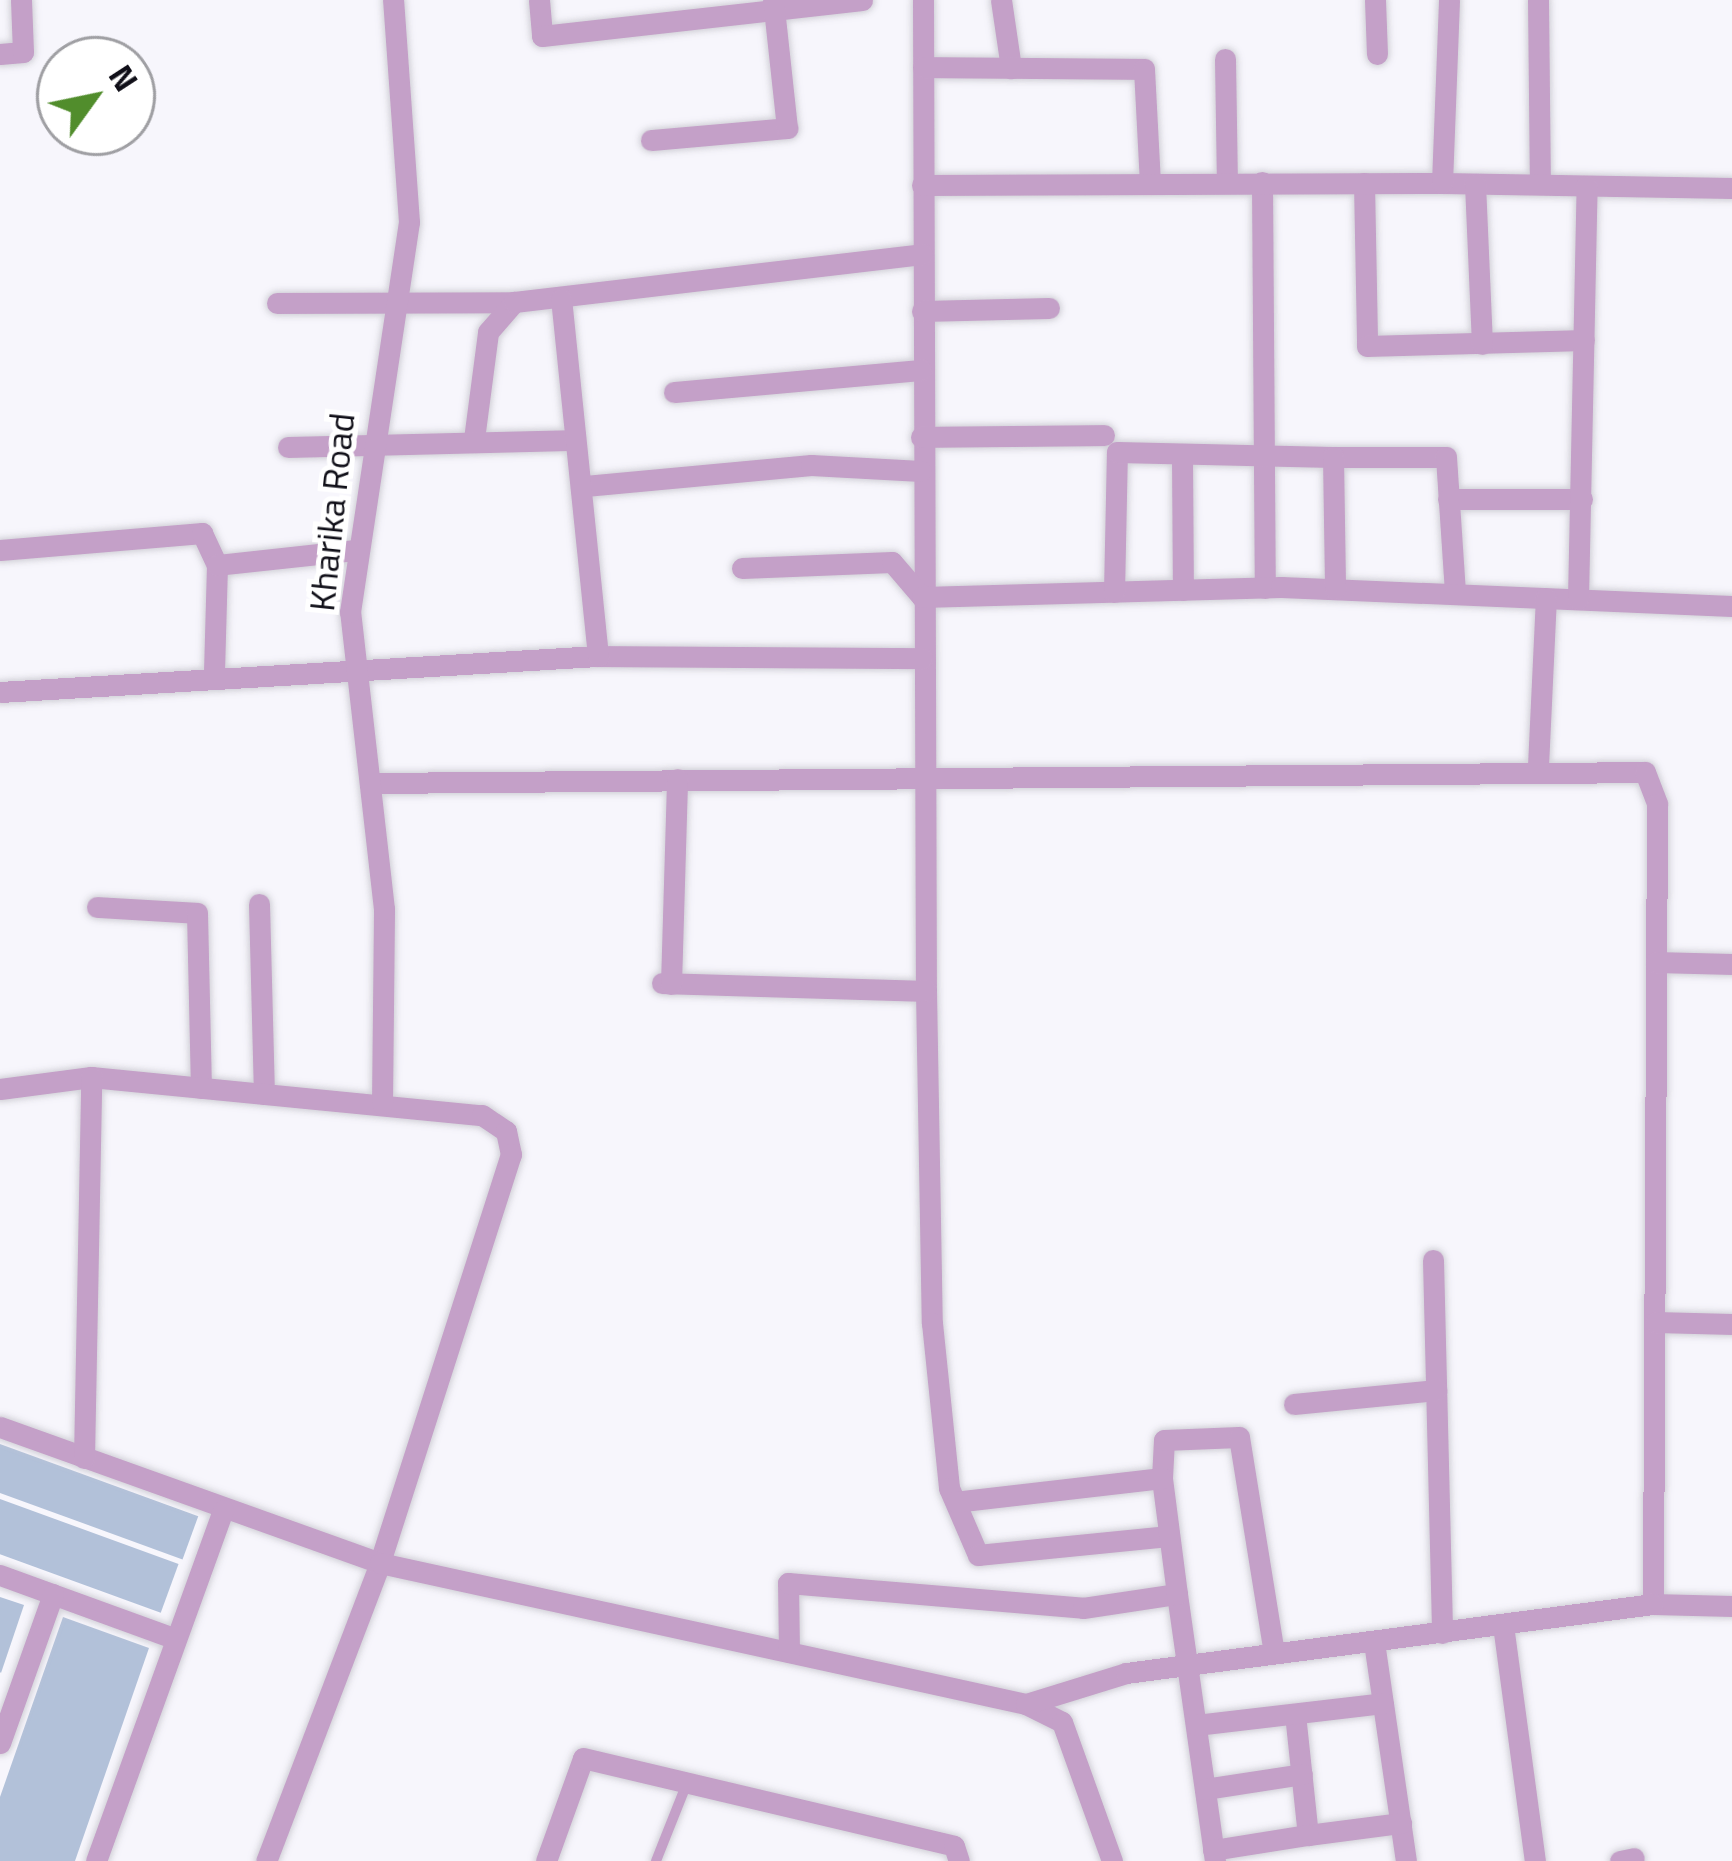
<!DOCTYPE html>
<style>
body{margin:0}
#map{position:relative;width:1732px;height:1861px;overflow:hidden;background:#f7f6fc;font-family:"Titillium Web",sans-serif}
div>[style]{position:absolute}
.building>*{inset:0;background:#b2c1d9;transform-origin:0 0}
.roads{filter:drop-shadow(0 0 3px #d2d1d8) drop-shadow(0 0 3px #d2d1d8)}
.lane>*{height:10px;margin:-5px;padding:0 5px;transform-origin:5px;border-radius:5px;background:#c4a0c8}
.street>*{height:21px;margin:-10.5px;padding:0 10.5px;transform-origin:10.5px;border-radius:10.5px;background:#c4a0c8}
span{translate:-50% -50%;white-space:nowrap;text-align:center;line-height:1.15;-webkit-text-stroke:10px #fff;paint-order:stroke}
.street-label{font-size:36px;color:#100f18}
.north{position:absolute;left:36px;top:36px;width:120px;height:120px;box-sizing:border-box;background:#fff;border:3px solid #9f9fa3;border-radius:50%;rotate:57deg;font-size:33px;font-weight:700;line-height:48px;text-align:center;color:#100f18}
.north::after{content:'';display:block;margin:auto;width:42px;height:54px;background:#518d2c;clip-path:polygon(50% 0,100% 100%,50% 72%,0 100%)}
</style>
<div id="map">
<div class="building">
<div style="left:0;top:1444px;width:211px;height:46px;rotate:20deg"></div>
<div style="left:0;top:1499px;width:190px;height:52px;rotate:20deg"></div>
<div style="clip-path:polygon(0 1597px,24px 1605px,1px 1673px,0 1672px)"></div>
<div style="clip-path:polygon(63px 1617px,149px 1648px,75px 1861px,0 1861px,0 1797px)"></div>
</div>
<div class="roads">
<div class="lane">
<div style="left:656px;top:1861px;width:84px;rotate:-68.3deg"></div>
</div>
<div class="street">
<div style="left:539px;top:0;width:36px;rotate:85deg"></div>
<div style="left:542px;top:36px;width:322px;rotate:-6.4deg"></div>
<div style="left:923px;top:0;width:991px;rotate:89.83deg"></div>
<div style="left:926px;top:991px;width:332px;rotate:89deg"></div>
<div style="left:932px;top:1323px;width:166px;rotate:84.1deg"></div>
<div style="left:949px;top:1488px;width:73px;rotate:66.6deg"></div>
<div style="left:978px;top:1555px;width:191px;rotate:-5.7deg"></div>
<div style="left:1001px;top:0;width:69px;rotate:81.6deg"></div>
<div style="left:1375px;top:0;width:54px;rotate:87.9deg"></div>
<div style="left:1538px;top:0;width:184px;rotate:89.4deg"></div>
<div style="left:0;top:54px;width:23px;rotate:-5deg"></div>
<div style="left:23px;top:52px;width:52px;rotate:-92.2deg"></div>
<div style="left:1225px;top:59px;width:123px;rotate:89.1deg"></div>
<div style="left:923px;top:67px;width:221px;rotate:0.5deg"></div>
<div style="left:1144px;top:69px;width:114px;rotate:87deg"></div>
<div style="left:651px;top:140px;width:137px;rotate:-5deg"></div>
<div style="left:787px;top:128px;width:129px;rotate:-96.2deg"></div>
<div style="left:1262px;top:182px;width:406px;rotate:89.6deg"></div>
<div style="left:1364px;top:183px;width:163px;rotate:88.9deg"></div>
<div style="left:1367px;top:346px;width:217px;rotate:-1.6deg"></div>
<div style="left:1442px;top:183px;width:290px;rotate:1deg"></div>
<div style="left:1475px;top:184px;width:160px;rotate:87.5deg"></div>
<div style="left:922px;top:185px;width:520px;rotate:-0.22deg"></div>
<div style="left:1442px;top:183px;width:183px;rotate:-87.8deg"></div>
<div style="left:277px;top:303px;width:236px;rotate:-0.2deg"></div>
<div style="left:922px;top:311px;width:127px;rotate:-1.4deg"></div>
<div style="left:674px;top:392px;width:248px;rotate:-5.1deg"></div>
<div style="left:921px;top:437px;width:183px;rotate:-0.6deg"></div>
<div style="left:474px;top:439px;width:108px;rotate:-82.5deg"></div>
<div style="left:488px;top:332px;width:40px;rotate:-49deg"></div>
<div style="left:514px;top:302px;width:411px;rotate:-6.7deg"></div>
<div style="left:288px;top:447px;width:281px;rotate:-1.4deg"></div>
<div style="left:1182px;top:456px;width:134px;rotate:89.6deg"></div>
<div style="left:1333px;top:457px;width:113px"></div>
<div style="left:1446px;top:457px;width:137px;rotate:86.2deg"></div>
<div style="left:585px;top:486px;width:227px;rotate:-5.3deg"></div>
<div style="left:811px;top:465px;width:110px;rotate:3.1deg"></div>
<div style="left:1448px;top:499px;width:134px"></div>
<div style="left:0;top:550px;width:203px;rotate:-4.8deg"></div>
<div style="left:202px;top:533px;width:35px;rotate:65deg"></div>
<div style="left:742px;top:568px;width:150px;rotate:-2.3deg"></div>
<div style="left:892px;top:562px;width:46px;rotate:49.4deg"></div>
<div style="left:922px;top:597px;width:359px;rotate:-1.6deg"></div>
<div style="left:1281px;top:587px;width:451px;rotate:2.4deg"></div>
<div style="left:1114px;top:592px;width:140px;rotate:-88.8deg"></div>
<div style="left:1117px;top:452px;width:216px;rotate:1.3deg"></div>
<div style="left:1333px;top:457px;width:132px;rotate:89.1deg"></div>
<div style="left:1578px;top:599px;width:413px;rotate:-88.8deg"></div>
<div style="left:598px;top:656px;width:324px;rotate:0.4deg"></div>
<div style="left:214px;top:672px;width:107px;rotate:-88.4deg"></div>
<div style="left:217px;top:565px;width:140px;rotate:-6.2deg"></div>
<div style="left:0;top:692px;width:599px;rotate:-3.45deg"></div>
<div style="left:598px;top:656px;width:359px;rotate:-95.9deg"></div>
<div style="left:1538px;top:766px;width:168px;rotate:-87.3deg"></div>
<div style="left:370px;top:783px;width:1275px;rotate:-0.49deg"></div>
<div style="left:1645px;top:772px;width:34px;rotate:69deg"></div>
<div style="left:1657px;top:804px;width:800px;rotate:90.29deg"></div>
<div style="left:1653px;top:1604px;width:79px;rotate:1.5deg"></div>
<div style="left:259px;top:904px;width:190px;rotate:88.5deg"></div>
<div style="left:97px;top:907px;width:100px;rotate:3.4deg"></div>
<div style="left:197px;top:913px;width:175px;rotate:88.7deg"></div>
<div style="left:1656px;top:962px;width:76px;rotate:1.5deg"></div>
<div style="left:662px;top:983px;width:264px;rotate:1.7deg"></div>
<div style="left:671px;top:984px;width:205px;rotate:-88.3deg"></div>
<div style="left:0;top:1089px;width:92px;rotate:-7.5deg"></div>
<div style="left:91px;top:1077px;width:393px;rotate:5.6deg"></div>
<div style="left:482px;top:1115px;width:29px;rotate:34deg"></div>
<div style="left:506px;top:1131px;width:24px;rotate:78deg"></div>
<div style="left:511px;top:1154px;width:429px;rotate:107.8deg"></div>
<div style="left:380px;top:1563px;width:319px;rotate:110.9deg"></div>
<div style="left:382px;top:1104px;width:195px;rotate:-89.4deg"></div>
<div style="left:384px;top:909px;width:299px;rotate:-96.5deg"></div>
<div style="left:350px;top:612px;width:394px;rotate:-81.4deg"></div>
<div style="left:409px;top:222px;width:223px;rotate:-94.1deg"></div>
<div style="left:1433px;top:1260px;width:373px;rotate:88.6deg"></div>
<div style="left:1656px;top:1322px;width:76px;rotate:1.5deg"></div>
<div style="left:1294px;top:1404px;width:143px;rotate:-5.6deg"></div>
<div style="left:0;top:1427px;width:404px;rotate:19.7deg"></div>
<div style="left:380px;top:1563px;width:661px;rotate:12.31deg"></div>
<div style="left:1026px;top:1704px;width:40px;rotate:26.6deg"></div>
<div style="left:1062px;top:1722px;width:148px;rotate:70.2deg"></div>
<div style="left:84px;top:1458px;width:381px;rotate:-88.9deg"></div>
<div style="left:1162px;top:1478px;width:38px;rotate:-87deg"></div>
<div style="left:1164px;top:1440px;width:75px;rotate:-2.3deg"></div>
<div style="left:1239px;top:1437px;width:218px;rotate:80.8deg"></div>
<div style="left:0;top:1575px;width:187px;rotate:20deg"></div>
<div style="left:1177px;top:1594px;width:270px;rotate:81.9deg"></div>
<div style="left:1503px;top:1625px;width:238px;rotate:82.3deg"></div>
<div style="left:1374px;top:1642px;width:221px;rotate:81.7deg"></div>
<div style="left:789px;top:1652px;width:69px;rotate:-90.8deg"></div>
<div style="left:788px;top:1583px;width:296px;rotate:4.8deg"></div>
<div style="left:1083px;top:1608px;width:95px;rotate:-8.5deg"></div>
<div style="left:1177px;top:1594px;width:117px;rotate:-97.4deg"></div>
<div style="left:1162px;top:1478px;width:207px;rotate:173.4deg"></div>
<div style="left:1026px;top:1704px;width:105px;rotate:-17.2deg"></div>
<div style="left:1126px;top:1673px;width:531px;rotate:-7.46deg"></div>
<div style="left:1295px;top:1714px;width:122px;rotate:83.9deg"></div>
<div style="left:1308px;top:1835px;width:94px;rotate:-7.4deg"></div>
<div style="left:1196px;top:1725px;width:188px;rotate:-6.7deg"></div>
<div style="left:0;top:1743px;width:158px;rotate:-70.4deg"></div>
<div style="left:1205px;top:1789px;width:98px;rotate:-8.8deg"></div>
<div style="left:1213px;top:1850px;width:96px;rotate:-9deg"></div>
<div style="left:96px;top:1861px;width:373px;rotate:-70.1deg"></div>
<div style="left:546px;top:1861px;width:109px;rotate:-70.2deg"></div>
<div style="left:583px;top:1758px;width:381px;rotate:13.3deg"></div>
<div style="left:954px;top:1846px;width:16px;rotate:72deg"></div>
<div style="left:1620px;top:1861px;width:14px;rotate:-12deg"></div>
</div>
</div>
<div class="street-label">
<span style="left:331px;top:512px;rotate:-84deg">Kharika Road</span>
</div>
<div class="north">N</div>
</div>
